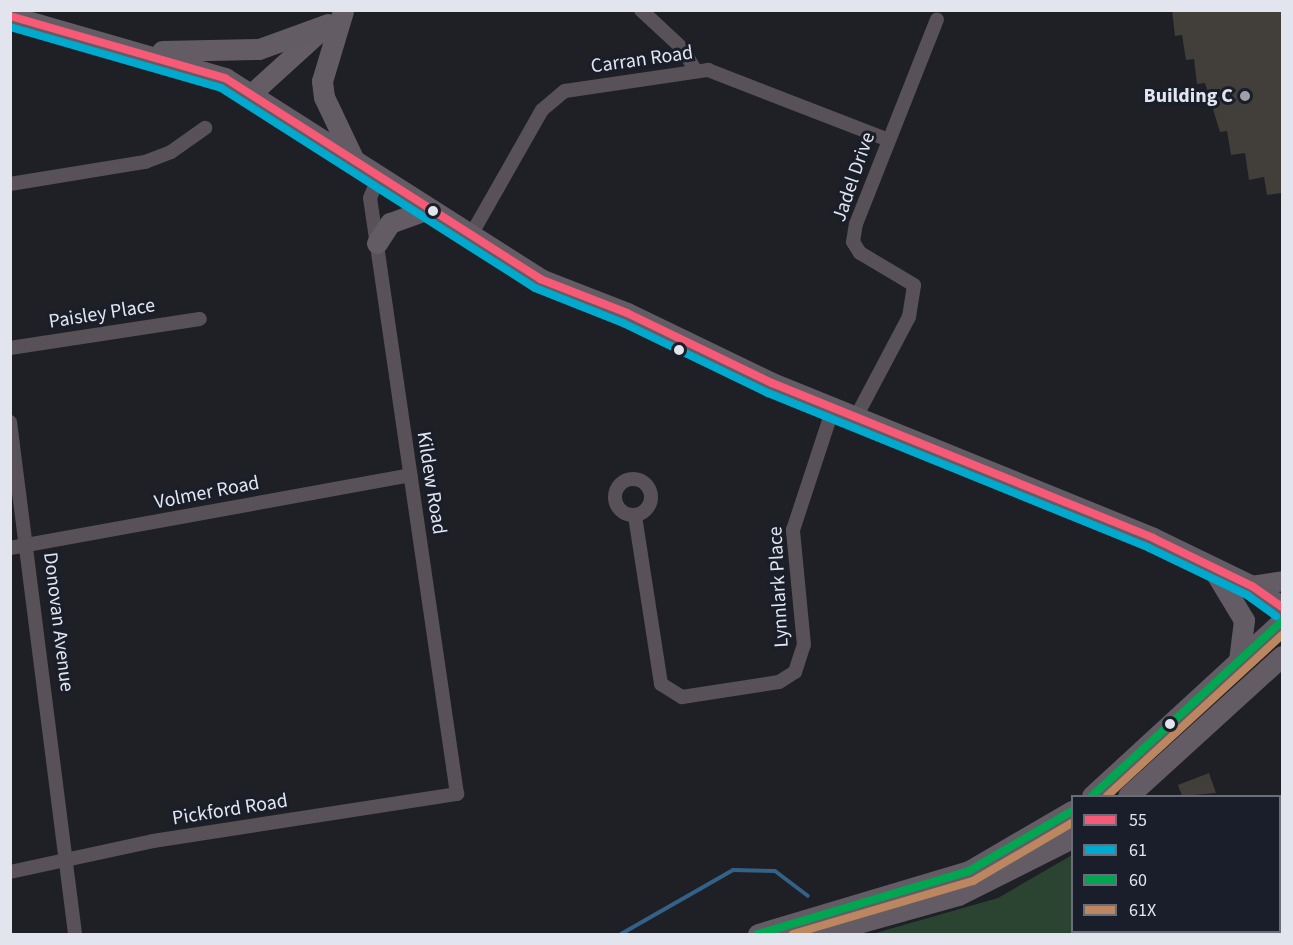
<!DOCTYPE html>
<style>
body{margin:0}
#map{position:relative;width:1293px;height:945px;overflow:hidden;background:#1e2026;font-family:"Source Sans 3",sans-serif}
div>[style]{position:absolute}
.green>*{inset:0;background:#2b4331}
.stream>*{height:4px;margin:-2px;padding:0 2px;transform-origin:2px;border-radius:2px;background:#336187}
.building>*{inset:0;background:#423e3a;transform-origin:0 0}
.street>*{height:14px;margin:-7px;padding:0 7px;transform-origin:7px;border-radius:7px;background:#585258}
.street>.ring{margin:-7px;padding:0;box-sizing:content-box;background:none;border:14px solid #585258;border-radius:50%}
.secondary>*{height:20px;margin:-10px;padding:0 10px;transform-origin:10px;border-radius:10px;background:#655d65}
.primary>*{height:21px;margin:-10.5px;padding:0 10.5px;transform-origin:10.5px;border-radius:10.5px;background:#635c64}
.bus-1>*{height:8px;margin:-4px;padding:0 4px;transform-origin:4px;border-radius:4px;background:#f75a77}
.bus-2>*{height:8px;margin:-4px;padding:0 4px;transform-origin:4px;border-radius:4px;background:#00a9ce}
.bus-3>*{height:8px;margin:-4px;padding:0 4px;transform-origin:4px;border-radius:4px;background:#00a651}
.bus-4>*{height:8px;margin:-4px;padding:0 4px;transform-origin:4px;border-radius:4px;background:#bb8660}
.dots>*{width:16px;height:16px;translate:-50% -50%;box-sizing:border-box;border:3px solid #1a1e2a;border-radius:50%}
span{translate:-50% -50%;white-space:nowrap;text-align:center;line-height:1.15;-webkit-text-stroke:6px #1a1e2a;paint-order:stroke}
.street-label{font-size:20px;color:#e2e5ee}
.poi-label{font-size:20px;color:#e2e5ee;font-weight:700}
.right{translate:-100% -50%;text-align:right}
.frame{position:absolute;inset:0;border:12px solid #e2e5ee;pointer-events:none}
.legend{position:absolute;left:1071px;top:795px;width:210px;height:138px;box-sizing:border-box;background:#1a1e2a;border:2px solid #6a6e78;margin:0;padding:8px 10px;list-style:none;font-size:18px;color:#e2e5ee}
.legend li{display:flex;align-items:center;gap:12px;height:30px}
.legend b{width:30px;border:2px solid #6a6e78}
</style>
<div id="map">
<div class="green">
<div style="clip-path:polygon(1072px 855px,1072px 932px,1149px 934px,872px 934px,998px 898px)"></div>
</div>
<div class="stream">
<div style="left:621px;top:934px;width:129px;rotate:-29.7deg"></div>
<div style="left:733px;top:870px;width:42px;rotate:1.4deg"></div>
<div style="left:775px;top:871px;width:41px;rotate:37.1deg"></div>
</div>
<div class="building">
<div style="clip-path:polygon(1172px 10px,1282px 10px,1282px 193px,1267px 195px,1264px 177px,1249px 180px,1245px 153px,1231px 155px,1227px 131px,1220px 132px,1205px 83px,1197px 84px,1194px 59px,1186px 60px,1182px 35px,1175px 36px)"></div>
<div style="clip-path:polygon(1209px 773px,1216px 793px,1182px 796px,1178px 785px)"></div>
<div style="left:1197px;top:932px;width:26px;height:2px"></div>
</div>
<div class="street">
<div style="left:641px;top:10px;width:56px;rotate:42.8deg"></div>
<div style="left:682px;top:48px;width:27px;rotate:59deg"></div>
<div style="left:10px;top:184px;width:137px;rotate:-9.3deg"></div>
<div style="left:145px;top:162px;width:28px;rotate:-21deg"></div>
<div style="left:171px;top:152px;width:42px;rotate:-35.2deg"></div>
<div style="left:471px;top:235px;width:144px;rotate:-60.4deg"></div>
<div style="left:542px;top:110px;width:30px;rotate:-40deg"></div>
<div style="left:565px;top:91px;width:145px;rotate:-8.4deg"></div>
<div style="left:708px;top:70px;width:191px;rotate:21.2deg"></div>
<div style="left:10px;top:348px;width:192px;rotate:-8.7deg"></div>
<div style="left:856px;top:417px;width:113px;rotate:-62.1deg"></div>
<div style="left:909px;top:317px;width:32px;rotate:-81deg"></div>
<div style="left:914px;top:285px;width:63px;rotate:-149.3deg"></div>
<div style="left:860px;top:253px;width:13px;rotate:-122deg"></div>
<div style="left:853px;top:242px;width:18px;rotate:-81deg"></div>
<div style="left:856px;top:224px;width:220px;rotate:-68.4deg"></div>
<div style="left:10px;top:422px;width:516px;rotate:82.76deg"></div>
<div class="ring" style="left:615px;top:479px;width:22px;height:22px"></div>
<div style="left:635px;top:516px;width:170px;rotate:81.2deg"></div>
<div style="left:661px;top:684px;width:25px;rotate:32deg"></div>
<div style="left:682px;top:697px;width:98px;rotate:-8.8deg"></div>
<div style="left:779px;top:682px;width:19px;rotate:-32deg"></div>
<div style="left:795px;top:672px;width:28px;rotate:-72deg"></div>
<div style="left:804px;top:645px;width:116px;rotate:-95.5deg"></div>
<div style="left:793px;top:530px;width:128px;rotate:-71.8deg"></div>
<div style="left:10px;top:548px;width:407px;rotate:-10.3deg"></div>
<div style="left:10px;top:872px;width:146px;rotate:-12.2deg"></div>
<div style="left:153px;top:841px;width:308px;rotate:-8.8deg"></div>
<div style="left:457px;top:794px;width:602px;rotate:-98.3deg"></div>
<div style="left:370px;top:198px;width:21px;rotate:-67deg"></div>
<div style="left:1172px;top:932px;width:2px;rotate:90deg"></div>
<div style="left:1276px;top:932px;width:6px;rotate:18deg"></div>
</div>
<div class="secondary">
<div style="left:253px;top:93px;width:100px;rotate:-42.2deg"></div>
<div style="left:1252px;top:586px;width:30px;rotate:-9deg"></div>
</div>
<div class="primary">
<div style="left:343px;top:11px;width:73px;rotate:106.7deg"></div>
<div style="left:322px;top:81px;width:16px;rotate:83deg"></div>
<div style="left:324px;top:97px;width:68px;rotate:64.6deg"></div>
<div style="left:10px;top:16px;width:224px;rotate:16.1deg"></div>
<div style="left:225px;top:78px;width:374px;rotate:32.5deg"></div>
<div style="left:540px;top:279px;width:93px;rotate:21.3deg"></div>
<div style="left:627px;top:313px;width:161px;rotate:25.8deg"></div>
<div style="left:772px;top:383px;width:411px;rotate:22.1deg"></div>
<div style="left:1153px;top:538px;width:110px;rotate:25.9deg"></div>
<div style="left:1252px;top:586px;width:37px;rotate:35deg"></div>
<div style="left:162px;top:51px;width:97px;rotate:-1.2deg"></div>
<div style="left:259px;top:49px;width:73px;rotate:-19.9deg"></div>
<div style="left:377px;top:243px;width:24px;rotate:-57deg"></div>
<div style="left:390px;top:223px;width:38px;rotate:-20deg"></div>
<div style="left:1212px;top:567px;width:62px;rotate:58.9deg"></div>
<div style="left:1244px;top:620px;width:41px;rotate:97deg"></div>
<div style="left:1092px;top:796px;width:258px;rotate:-42.6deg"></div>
<div style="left:1128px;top:796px;width:208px;rotate:-42.3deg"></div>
<div style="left:758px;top:934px;width:220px;rotate:-16.6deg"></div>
<div style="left:969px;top:871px;width:119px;rotate:-30.2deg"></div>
<div style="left:819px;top:934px;width:144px;rotate:-15.7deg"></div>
<div style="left:958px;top:895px;width:127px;rotate:-26.6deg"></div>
</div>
<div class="bus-1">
<div style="left:10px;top:16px;width:224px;rotate:16.1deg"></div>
<div style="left:225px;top:78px;width:374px;rotate:32.5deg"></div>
<div style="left:540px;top:279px;width:93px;rotate:21.3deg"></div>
<div style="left:627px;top:313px;width:161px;rotate:25.8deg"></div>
<div style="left:772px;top:383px;width:411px;rotate:22.1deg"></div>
<div style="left:1153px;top:538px;width:110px;rotate:25.9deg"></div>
<div style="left:1252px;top:586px;width:37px;rotate:35deg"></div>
</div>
<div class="bus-2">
<div style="left:10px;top:27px;width:220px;rotate:16.1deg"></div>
<div style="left:221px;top:88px;width:372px;rotate:32.5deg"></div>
<div style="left:535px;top:288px;width:95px;rotate:21.7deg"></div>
<div style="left:623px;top:323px;width:161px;rotate:25.8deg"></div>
<div style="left:768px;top:393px;width:411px;rotate:22.1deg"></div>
<div style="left:1149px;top:548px;width:109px;rotate:25.6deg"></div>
<div style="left:1247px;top:595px;width:36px;rotate:36deg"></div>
</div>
<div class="bus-3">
<div style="left:1092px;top:796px;width:258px;rotate:-42.6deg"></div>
<div style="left:758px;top:934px;width:220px;rotate:-16.6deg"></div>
<div style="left:969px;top:871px;width:119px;rotate:-30.2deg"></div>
</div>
<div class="bus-4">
<div style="left:1107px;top:796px;width:238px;rotate:-42.6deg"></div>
<div style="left:793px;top:934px;width:188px;rotate:-16.4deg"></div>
<div style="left:973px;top:881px;width:115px;rotate:-30.4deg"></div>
</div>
<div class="dots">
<div style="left:1245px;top:96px;background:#9da0a8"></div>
<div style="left:433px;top:211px;background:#e2e5ee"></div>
<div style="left:679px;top:350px;background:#e2e5ee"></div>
<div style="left:1170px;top:724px;background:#e2e5ee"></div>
</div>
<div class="street-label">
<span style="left:642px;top:60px;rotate:-8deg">Carran Road</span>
<span style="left:854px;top:177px;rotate:-71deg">Jadel Drive</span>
<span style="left:102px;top:314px;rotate:-9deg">Paisley Place</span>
<span style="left:431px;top:483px;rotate:81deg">Kildew Road</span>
<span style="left:207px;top:493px;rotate:-11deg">Volmer Road</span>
<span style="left:779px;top:587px;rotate:-93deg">Lynnlark Place</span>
<span style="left:58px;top:622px;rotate:83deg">Donovan Avenue</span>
<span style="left:230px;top:810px;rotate:-9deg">Pickford Road</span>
</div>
<div class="poi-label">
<span class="right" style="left:1233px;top:96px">Building C</span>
</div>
<div class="frame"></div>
<ul class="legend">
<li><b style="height:8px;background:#f75a77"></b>55</li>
<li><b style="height:8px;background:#00a9ce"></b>61</li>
<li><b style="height:8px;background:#00a651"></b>60</li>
<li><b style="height:8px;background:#bb8660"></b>61X</li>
</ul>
</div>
